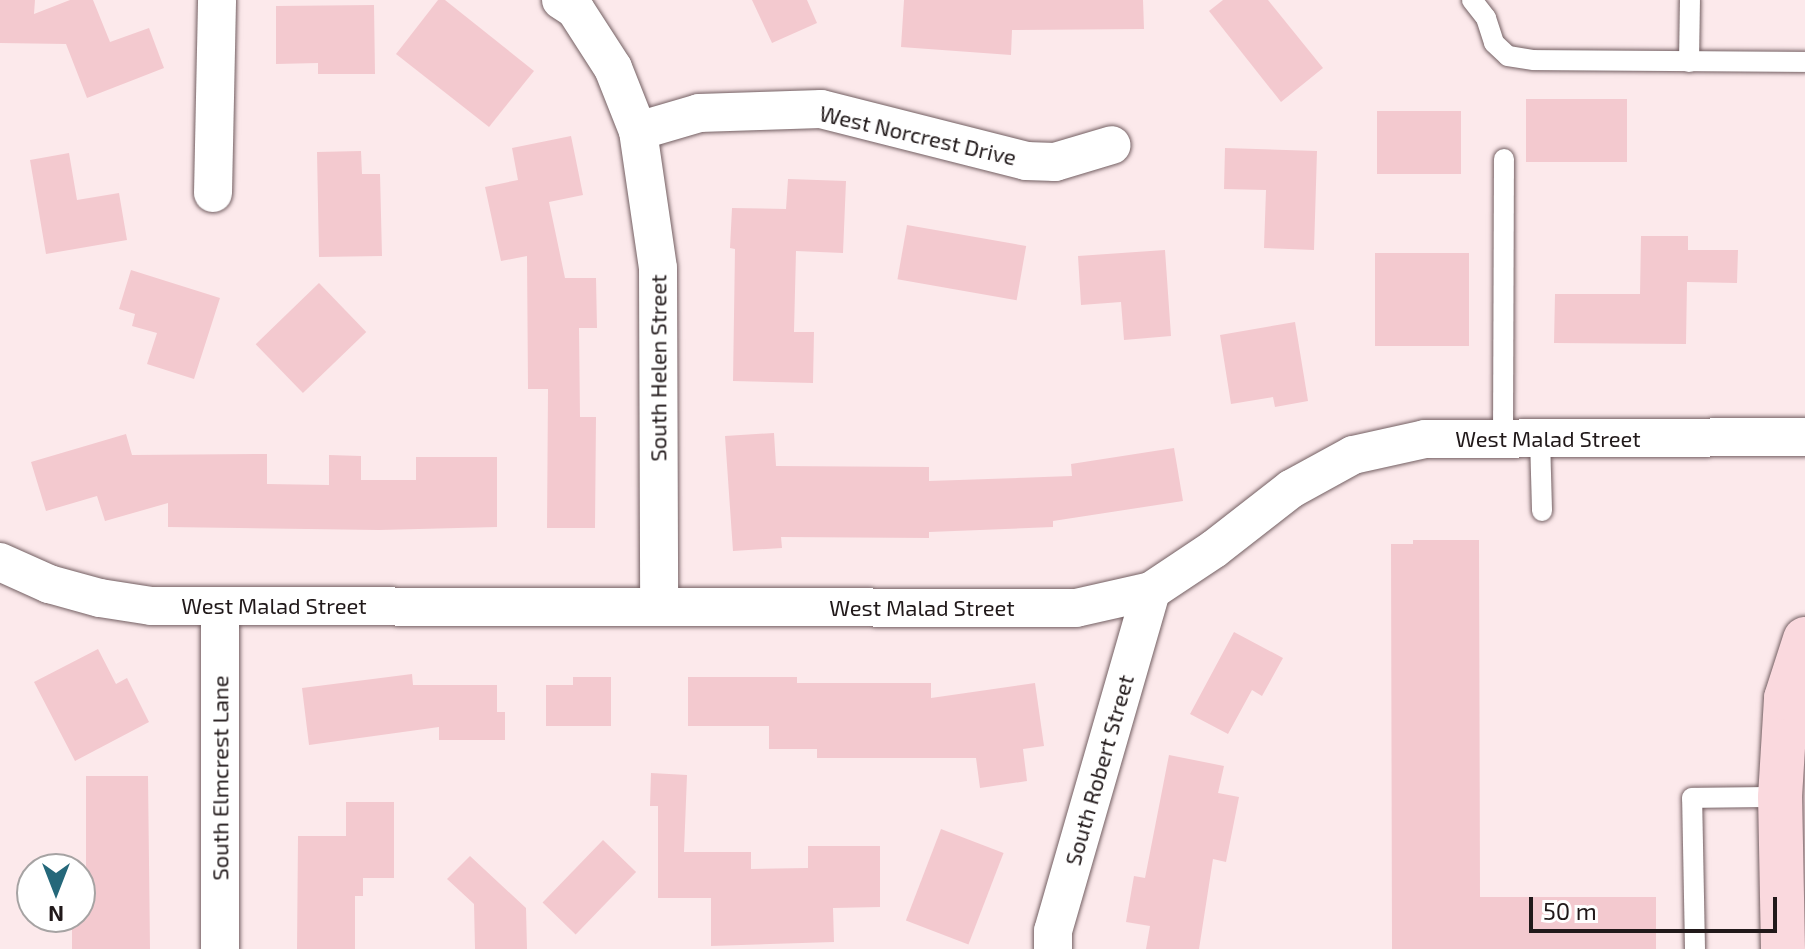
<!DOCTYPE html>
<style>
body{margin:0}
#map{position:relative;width:1805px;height:949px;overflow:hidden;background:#fce9eb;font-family:"Exo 2",sans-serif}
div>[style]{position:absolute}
.building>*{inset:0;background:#f3c9cf;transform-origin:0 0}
.roads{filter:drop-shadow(0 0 2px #735f62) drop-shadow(0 0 2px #735f62)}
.service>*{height:20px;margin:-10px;padding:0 10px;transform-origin:10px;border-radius:10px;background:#fff}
.minor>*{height:38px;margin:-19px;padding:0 19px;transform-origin:19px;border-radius:19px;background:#fff}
.primary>*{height:44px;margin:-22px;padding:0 22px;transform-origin:22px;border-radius:22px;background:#fad9de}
span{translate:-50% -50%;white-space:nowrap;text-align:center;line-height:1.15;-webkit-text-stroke:7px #fff;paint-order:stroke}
.street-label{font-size:22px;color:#21191a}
.north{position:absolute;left:16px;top:853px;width:80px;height:80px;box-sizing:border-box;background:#fff;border:2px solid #a6a3a3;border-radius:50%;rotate:180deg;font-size:22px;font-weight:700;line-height:32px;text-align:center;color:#21191a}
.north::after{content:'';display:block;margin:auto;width:28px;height:36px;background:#25687a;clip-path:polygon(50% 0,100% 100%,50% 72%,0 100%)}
.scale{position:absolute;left:1529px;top:897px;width:248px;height:36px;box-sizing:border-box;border:4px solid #21191a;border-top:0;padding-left:10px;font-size:24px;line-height:28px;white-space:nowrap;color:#21191a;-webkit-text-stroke:6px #fff;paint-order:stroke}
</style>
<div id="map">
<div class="building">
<div style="clip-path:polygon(0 0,35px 0,34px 14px,70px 0,93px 0,110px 42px,149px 28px,164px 68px,87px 98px,66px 44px,0 43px)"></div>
<div style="clip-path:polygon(438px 0,445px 0,534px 71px,489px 127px,396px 54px)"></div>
<div style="clip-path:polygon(752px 0,807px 0,817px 23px,772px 43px)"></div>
<div style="clip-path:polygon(904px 0,1143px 0,1144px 29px,1012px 30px,1011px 55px,901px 47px)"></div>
<div style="clip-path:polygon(1223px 0,1268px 0,1323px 68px,1281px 102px,1209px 11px)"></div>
<div style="clip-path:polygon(374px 5px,375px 74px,318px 74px,318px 63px,276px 64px,276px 6px)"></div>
<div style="left:1627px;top:99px;width:63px;height:101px;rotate:90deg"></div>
<div style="left:1377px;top:111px;width:84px;height:63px"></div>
<div style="clip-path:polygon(571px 136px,583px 195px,549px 202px,565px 278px,596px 278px,597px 328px,579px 328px,580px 417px,596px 417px,595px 528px,547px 528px,548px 389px,528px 389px,527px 256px,501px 261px,485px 187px,518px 180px,512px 148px)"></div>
<div style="clip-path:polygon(1225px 148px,1317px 151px,1314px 250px,1264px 248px,1266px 190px,1224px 189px)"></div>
<div style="clip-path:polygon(361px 151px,362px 174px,380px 174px,382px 256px,319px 257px,317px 152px)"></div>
<div style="clip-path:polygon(69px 153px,77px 200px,119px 193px,127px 240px,46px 254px,30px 160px)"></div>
<div style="clip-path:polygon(788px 179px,846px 181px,843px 253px,796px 251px,794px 332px,814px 332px,813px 383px,733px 381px,735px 249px,730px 248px,732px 208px,786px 209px)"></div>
<div style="left:907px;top:225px;width:121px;height:55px;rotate:10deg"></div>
<div style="clip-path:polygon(1641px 236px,1688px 236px,1688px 250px,1738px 250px,1737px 283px,1687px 282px,1686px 344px,1554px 343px,1555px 294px,1640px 294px)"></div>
<div style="clip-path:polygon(1165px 250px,1171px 336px,1124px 340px,1121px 302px,1081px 305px,1078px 256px)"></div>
<div style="left:1375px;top:253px;width:94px;height:93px"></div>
<div style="clip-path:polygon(131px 270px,220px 298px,194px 379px,147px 364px,157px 333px,132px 326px,135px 314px,119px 309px)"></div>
<div style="left:319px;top:283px;width:68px;height:88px;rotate:46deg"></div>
<div style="clip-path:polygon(1295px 322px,1308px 401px,1275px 407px,1273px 397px,1231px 404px,1220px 335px)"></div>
<div style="clip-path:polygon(774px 433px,776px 466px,929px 467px,929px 481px,1072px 476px,1071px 464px,1174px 448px,1183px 501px,1053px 521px,1053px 527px,929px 532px,929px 538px,781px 537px,782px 548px,733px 551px,725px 436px)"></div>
<div style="clip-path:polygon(126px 434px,132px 455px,267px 454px,267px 484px,329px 485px,329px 455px,361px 456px,361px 480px,416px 480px,416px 457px,497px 457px,497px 527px,379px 530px,168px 527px,168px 503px,105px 521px,97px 496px,46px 511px,31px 462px)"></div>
<div style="clip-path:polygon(1413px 540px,1479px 540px,1480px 897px,1656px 897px,1656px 949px,1392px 949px,1391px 544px,1413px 544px)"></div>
<div style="clip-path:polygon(1234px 632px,1283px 658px,1262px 696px,1252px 690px,1228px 734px,1190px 714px)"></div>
<div style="clip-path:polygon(98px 649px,116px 684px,127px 678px,149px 722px,75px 761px,34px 682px)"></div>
<div style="clip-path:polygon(412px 674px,413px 685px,497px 685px,497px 712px,505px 712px,505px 740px,439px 740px,439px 727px,309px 745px,302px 688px)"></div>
<div style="clip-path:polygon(573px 677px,611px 677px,611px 726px,546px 726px,546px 685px,573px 685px)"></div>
<div style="clip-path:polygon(688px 677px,797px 677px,797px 683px,931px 683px,931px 698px,1035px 683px,1044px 746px,1023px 749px,1027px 781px,980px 788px,976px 758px,817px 758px,817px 749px,769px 749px,769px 726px,688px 726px)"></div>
<div style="clip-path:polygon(1169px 755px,1224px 766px,1218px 793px,1239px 797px,1226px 862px,1213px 859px,1199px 949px,1146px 949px,1150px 926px,1126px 922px,1134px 876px,1145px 878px)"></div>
<div style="clip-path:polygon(651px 773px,687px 775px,684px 852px,751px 852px,751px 869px,808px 868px,808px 846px,880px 846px,880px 907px,833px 908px,834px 942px,711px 946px,711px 898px,658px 898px,658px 806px,650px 806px)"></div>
<div style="clip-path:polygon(86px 776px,148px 776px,150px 949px,72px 949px,72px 917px,80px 917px,80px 909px,86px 909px)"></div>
<div style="clip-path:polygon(346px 802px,394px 802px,394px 878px,363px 878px,363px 896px,355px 896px,355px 949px,297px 949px,298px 836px,346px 836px)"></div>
<div style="left:941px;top:829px;width:67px;height:98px;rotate:21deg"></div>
<div style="left:603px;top:840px;width:46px;height:87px;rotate:44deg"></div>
<div style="clip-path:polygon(470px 856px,526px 908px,527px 949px,475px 949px,474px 904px,447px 879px)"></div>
</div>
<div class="roads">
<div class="service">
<div style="left:1472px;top:0;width:23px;rotate:52deg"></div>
<div style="left:1486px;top:18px;width:26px;rotate:72deg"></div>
<div style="left:1494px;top:43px;width:19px;rotate:43deg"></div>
<div style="left:1508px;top:56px;width:26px;rotate:9deg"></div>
<div style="left:1534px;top:60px;width:271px;rotate:0.4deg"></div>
<div style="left:1689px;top:62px;width:62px;rotate:-89.1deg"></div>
<div style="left:1503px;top:438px;width:279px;rotate:-89.8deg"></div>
<div style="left:1540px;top:438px;width:73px;rotate:88.4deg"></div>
<div style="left:1695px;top:949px;width:151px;rotate:-91.1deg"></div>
<div style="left:1692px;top:798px;width:88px;rotate:-0.7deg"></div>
</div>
<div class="minor">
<div style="left:561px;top:0;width:17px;rotate:33deg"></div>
<div style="left:575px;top:9px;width:70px;rotate:57.2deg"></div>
<div style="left:613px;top:68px;width:68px;rotate:68.4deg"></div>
<div style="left:638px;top:131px;width:64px;rotate:-16.4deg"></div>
<div style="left:699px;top:113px;width:122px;rotate:-1.9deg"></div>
<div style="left:821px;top:109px;width:211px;rotate:14.2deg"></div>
<div style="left:1026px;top:161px;width:29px;rotate:2deg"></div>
<div style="left:1055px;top:162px;width:59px;rotate:-16.6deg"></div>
<div style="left:638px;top:131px;width:138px;rotate:81.7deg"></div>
<div style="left:658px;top:268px;width:338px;rotate:89.8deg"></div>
<div style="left:213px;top:193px;width:193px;rotate:-88.8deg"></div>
<div style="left:0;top:562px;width:54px;rotate:24.2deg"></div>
<div style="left:49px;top:584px;width:53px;rotate:15.4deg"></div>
<div style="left:100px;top:598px;width:52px;rotate:8.9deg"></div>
<div style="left:151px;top:606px;width:925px;rotate:0.12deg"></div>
<div style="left:1076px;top:608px;width:77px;rotate:-12.8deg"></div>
<div style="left:1151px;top:591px;width:76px;rotate:-33.7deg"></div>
<div style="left:1214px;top:549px;width:98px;rotate:-37.9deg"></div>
<div style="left:1291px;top:489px;width:71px;rotate:-28.7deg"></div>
<div style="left:1353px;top:455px;width:74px;rotate:-12.5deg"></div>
<div style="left:1425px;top:439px;width:380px;rotate:-0.3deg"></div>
<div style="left:220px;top:607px;width:342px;rotate:90deg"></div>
<div style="left:1053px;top:949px;width:18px;rotate:-90deg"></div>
<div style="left:1053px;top:931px;width:354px;rotate:-73.9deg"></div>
</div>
<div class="primary">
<div style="left:1783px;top:949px;width:152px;rotate:-91.1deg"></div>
<div style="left:1780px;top:797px;width:99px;rotate:-86.5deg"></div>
<div style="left:1786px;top:698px;width:62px;rotate:-72.1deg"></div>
</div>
</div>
<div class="street-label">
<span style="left:918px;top:135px;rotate:13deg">West Norcrest Drive</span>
<span style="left:658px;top:368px;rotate:-90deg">South Helen Street</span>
<span style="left:1548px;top:439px">West Malad Street</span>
<span style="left:274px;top:606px">West Malad Street</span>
<span style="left:922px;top:608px">West Malad Street</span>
<span style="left:1099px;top:770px;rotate:-74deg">South Robert Street</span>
<span style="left:220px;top:778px;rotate:-90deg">South Elmcrest Lane</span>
</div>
<div class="north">N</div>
<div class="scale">50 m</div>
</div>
